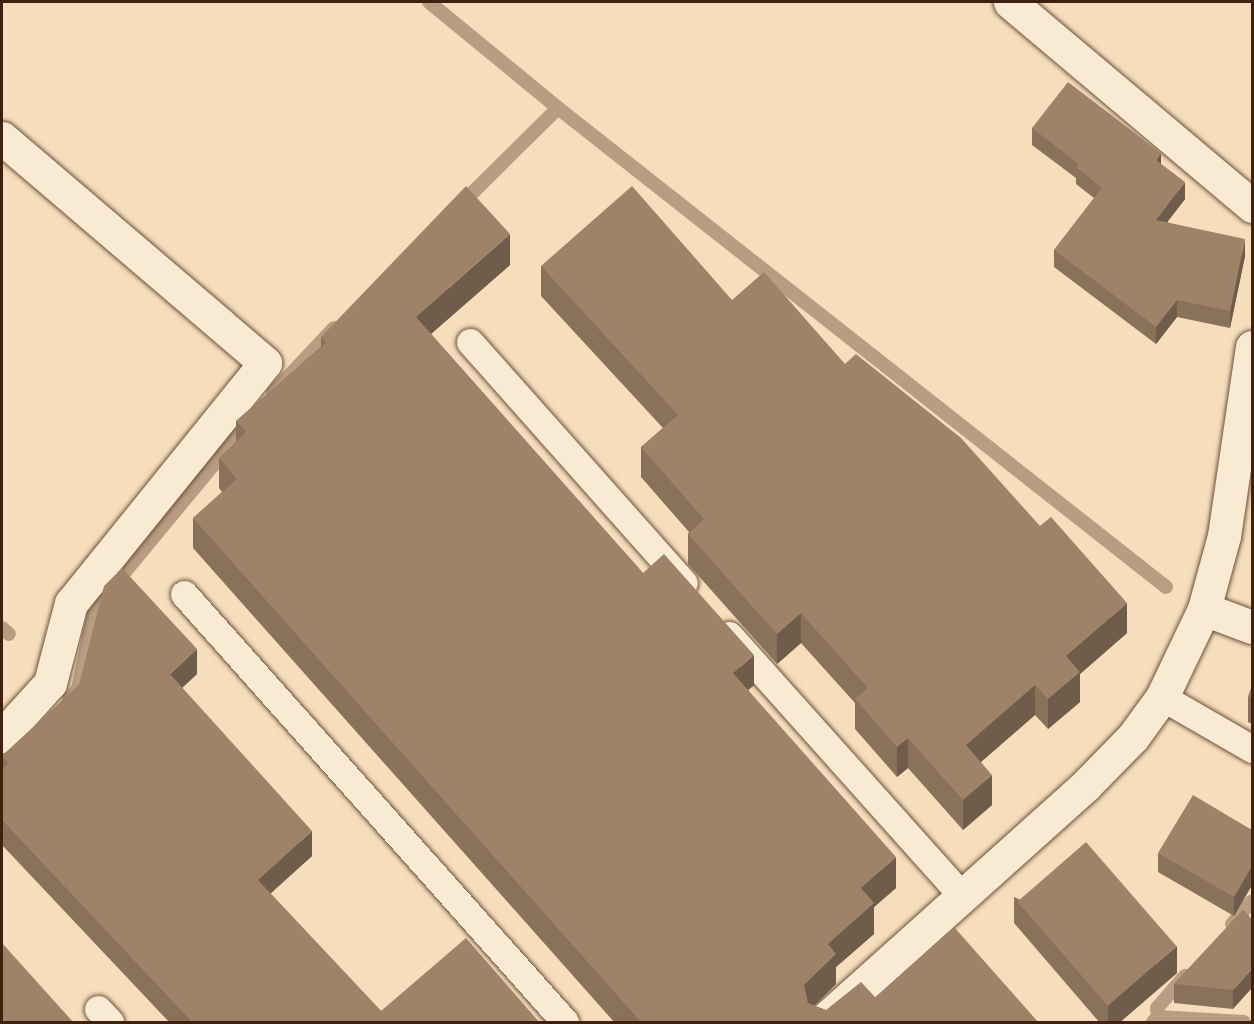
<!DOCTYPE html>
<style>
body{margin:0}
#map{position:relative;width:1254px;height:1024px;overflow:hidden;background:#f6debd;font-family:"Gentium Book Plus",serif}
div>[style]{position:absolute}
.stream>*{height:14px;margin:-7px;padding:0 7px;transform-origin:7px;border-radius:7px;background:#b89d82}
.roads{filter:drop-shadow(0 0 2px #6e503a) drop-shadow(0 0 2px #6e503a)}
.service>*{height:27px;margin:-13.5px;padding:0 13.5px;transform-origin:13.5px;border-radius:13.5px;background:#f9ead4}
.minor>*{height:33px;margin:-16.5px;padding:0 16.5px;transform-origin:16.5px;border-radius:16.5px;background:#f9ead4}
.tertiary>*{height:33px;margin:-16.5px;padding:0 16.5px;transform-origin:16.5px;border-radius:16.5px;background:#f9ead4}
.wall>*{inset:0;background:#89715a}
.shaded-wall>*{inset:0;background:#6f5c4a}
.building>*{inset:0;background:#9f8369;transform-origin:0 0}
span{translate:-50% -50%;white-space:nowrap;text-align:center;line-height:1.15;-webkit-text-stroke:4.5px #f9ead4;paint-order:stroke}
.frame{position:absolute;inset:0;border:3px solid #40200f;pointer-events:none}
</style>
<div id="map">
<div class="stream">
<div style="left:429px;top:2px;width:167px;rotate:39.4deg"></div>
<div style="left:558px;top:108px;width:774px;rotate:38.23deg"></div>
<div style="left:459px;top:206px;width:139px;rotate:-44.7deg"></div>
<div style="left:273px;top:393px;width:89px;rotate:-46.8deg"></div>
<div style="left:2px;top:628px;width:9px;rotate:41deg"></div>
<div style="left:69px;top:699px;width:13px;rotate:-48deg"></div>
<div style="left:78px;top:689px;width:83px;rotate:-78.1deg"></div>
<div style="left:95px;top:608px;width:239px;rotate:-50.4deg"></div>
<div style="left:1232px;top:924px;width:30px;rotate:-49deg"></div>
<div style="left:1158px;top:1017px;width:86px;rotate:3.3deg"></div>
<div style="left:1153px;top:1022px;width:7px;rotate:-45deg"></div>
<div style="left:1158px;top:1017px;width:9px;rotate:-96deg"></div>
<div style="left:1157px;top:1008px;width:43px;rotate:-48.8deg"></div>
</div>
<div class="roads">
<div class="service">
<div style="left:470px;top:342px;width:322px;rotate:48.4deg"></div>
<div style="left:184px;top:594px;width:573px;rotate:48.32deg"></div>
<div style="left:729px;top:635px;width:350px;rotate:48.2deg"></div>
<div style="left:1162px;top:697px;width:104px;rotate:30deg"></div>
<div style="left:98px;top:1009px;width:18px;rotate:47deg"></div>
</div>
<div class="minor">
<div style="left:1010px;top:2px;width:317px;rotate:40.1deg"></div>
<div style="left:2px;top:138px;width:346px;rotate:40.5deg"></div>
<div style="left:265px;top:363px;width:309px;rotate:128.9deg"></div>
<div style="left:71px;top:603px;width:83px;rotate:104.7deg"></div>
<div style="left:50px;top:683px;width:72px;rotate:132.2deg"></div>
<div style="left:1204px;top:609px;width:51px;rotate:20.6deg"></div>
</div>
<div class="tertiary">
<div style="left:822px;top:1022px;width:355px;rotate:-41.9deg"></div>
<div style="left:1086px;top:785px;width:67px;rotate:-45.6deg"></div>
<div style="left:1133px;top:737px;width:49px;rotate:-54.1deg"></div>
<div style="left:1162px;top:697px;width:98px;rotate:-64.5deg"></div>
<div style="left:1204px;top:609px;width:76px;rotate:-74.7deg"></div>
<div style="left:1224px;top:536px;width:191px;rotate:-81.6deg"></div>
</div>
</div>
<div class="wall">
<div style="clip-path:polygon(1032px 128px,1161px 164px,1185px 199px,1167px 222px,1245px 256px,1230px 328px,1177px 317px,1156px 344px,1054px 267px,1054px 250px,1094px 198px,1076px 184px,1076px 178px,1032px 145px)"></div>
<div style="clip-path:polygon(510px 265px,431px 334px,643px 573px,754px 685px,748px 690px,896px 888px,874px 907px,874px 934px,836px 967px,836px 984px,814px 1006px,826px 1010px,876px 998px,1039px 1023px,615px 1023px,193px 548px,193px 518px,222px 492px,219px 488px,219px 458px,236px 442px,236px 421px,321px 347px,321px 337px)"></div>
<div style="clip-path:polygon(541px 266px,732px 300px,845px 364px,1127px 633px,1080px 674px,1080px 702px,1048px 729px,1035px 715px,981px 762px,992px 805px,963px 830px,908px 768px,897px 777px,855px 729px,855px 703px,801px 643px,777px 664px,688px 564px,688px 534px,689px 532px,641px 477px,641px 447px,663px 428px,541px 296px)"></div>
<div style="clip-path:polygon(197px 674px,182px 688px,312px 856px,270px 893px,381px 1011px,540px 1023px,170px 1023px,2px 845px,2px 756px,79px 685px)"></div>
<div style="clip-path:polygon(1252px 686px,1252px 724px,1248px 722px,1248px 697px)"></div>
<div style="clip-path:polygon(1252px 830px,1252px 885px,1234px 916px,1158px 872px,1158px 853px)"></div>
<div style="clip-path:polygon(1014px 897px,1177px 973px,1119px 1023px,1100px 1023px,1014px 923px)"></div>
<div style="clip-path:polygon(1243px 910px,1233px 1009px,1174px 1003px,1174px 984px)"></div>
</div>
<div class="shaded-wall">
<div style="clip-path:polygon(1161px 153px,1161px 170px,1156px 160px)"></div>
<div style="clip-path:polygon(1185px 182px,1185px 199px,1156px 237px,1156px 220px)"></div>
<div style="clip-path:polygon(510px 234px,510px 265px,416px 347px,416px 317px)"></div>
<div style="clip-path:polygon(1245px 239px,1245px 256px,1230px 328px,1230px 311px)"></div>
<div style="clip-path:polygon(1177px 300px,1177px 317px,1156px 344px,1156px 327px)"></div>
<div style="clip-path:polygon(1127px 603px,1127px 633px,1080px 674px,1080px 702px,1048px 729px,1048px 699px,1066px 656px)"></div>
<div style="clip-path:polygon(801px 613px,801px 643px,777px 664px,777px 634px)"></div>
<div style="clip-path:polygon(197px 649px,197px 674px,170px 699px,170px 674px)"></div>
<div style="clip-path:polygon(754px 655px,754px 685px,733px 704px,733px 673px)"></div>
<div style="clip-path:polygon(1035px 685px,1035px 715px,966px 775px,966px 745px)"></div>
<div style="clip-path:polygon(908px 738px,908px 768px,897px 777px,897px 747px)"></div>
<div style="clip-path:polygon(992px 775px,992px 805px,963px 830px,963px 800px)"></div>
<div style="clip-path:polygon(312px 831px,312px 856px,258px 905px,258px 880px)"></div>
<div style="clip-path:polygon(896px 857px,896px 888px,874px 907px,874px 934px,836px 967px,836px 984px,804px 1016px,804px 985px,828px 944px,861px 888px)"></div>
<div style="clip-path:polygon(1252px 866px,1252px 885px,1234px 916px,1234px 897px)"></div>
<div style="clip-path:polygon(1177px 946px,1177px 973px,1119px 1023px,1108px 1023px,1108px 1005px)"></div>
<div style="clip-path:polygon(1252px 969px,1252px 988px,1233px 1009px,1233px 990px)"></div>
</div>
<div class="building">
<div style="clip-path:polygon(1068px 82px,1161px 153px,1156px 160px,1185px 182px,1156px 220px,1245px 239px,1230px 311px,1177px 300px,1156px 327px,1054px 250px,1102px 188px,1076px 167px,1079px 164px,1032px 128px)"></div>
<div style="clip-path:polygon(466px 186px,510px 234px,416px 317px,643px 573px,664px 554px,754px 655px,733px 673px,896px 857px,861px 888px,874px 903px,828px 944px,836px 954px,804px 985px,808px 1003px,826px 1010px,861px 982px,876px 998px,954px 927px,1039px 1023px,642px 1023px,193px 518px,237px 479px,219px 458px,246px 432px,236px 421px,326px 343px,321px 337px)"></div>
<div style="clip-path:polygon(632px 186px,732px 300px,764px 272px,845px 364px,856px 354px,961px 438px,1040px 526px,1051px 517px,1127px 603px,1066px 656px,1080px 672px,1048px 699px,1035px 685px,966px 745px,992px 775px,963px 800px,908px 738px,897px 747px,855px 699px,868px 688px,801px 613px,777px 634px,688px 534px,704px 519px,641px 447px,678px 415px,541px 266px)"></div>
<div style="clip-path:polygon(122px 568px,197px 649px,170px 674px,312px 831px,258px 880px,381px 1011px,466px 938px,540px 1023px,193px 1023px,2px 820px,2px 793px,3px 792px,2px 791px,2px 769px,8px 763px,2px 756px,79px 685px,104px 586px)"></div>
<div style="clip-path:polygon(1252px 686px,1252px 699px,1248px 697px)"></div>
<div style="clip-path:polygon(1193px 795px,1252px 830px,1252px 866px,1234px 897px,1158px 853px)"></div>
<div style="left:1086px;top:842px;width:138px;height:91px;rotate:49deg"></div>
<div style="clip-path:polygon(1243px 910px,1252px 919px,1252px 969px,1233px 990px,1174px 984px)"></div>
<div style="clip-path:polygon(2px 943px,74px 1023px,2px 1023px)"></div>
</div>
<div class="frame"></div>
</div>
